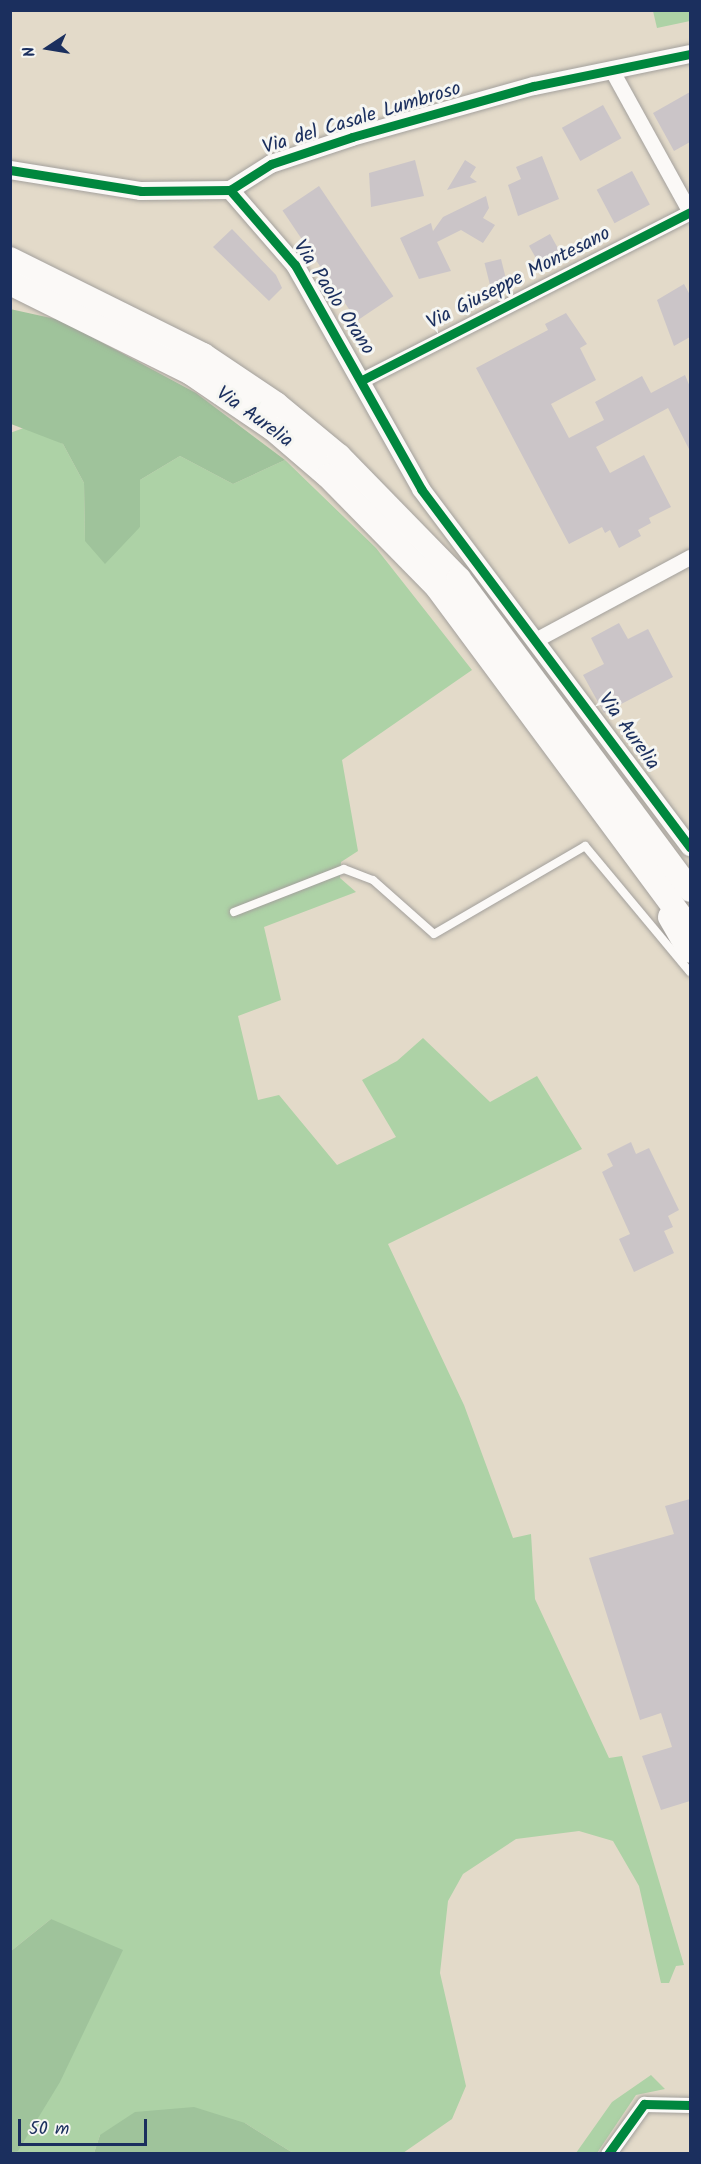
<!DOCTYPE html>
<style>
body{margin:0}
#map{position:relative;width:701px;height:2164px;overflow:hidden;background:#e3dac9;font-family:Kalam,sans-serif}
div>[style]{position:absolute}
.green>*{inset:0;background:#add2a6}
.forest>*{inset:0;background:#9fc39b}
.building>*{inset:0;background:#cbc5c8;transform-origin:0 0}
.roads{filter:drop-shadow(0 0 2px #a3a09c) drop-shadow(0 0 2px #a3a09c)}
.service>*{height:8px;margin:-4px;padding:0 4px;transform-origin:4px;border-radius:4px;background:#fbf9f7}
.minor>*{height:15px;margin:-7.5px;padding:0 7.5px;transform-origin:7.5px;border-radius:7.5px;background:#fbf9f7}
.tertiary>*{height:18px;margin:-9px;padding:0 9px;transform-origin:9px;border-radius:9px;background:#fbf9f7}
.trunk>*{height:24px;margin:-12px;padding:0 12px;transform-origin:12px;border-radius:12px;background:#fbf9f7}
.cycleway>*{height:9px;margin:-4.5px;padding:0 4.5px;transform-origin:4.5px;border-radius:4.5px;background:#00873e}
span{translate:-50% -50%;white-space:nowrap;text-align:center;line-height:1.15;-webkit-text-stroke:6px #f6f6f2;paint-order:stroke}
.street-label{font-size:20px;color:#1b2f5e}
.frame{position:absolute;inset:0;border:12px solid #1b2f5e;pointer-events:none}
.north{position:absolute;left:18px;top:18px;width:60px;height:60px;-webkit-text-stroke:4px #f6f6f2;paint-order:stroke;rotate:258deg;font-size:16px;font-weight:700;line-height:24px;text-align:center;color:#1b2f5e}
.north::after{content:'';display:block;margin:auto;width:21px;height:27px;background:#1b2f5e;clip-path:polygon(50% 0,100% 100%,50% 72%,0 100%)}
.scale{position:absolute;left:18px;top:2119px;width:129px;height:27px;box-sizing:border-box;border:3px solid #1b2f5e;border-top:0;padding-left:8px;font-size:18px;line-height:21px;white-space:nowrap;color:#1b2f5e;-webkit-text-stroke:4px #f6f6f2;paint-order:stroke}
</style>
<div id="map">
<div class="green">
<div style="clip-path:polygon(653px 11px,690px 11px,690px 21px,657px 28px)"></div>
<div style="clip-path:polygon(29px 426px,63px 444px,84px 483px,85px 541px,140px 527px,140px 480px,180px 456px,233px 484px,285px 460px,376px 548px,472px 670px,342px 760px,358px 851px,341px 862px,340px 878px,356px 892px,264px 927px,281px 1000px,238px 1016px,258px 1100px,279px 1095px,337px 1165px,396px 1137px,362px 1080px,397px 1061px,423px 1038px,490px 1102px,537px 1076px,582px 1149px,388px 1244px,464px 1405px,513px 1538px,531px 1534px,535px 1599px,609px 1758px,622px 1756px,684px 1965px,676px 1966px,669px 1983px,661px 1983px,639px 1886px,613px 1841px,579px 1831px,516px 1839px,463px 1874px,448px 1901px,440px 1973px,466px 2086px,452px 2119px,403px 2153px,293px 2153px,245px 2123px,100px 2135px,94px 2153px,15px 2154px,51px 1919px,11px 1951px,10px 433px)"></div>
<div style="clip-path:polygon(651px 2075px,665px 2089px,636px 2095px,597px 2153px,576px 2153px,612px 2102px)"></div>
</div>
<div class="forest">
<div style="clip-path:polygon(10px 309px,60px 320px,196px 393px,285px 460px,233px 484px,180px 456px,140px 480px,140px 527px,105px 564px,85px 541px,84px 483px,63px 444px,11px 424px)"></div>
<div style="clip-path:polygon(51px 1919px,123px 1950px,60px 2082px,18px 2151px,11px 2153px,11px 1951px)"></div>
<div style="clip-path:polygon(194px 2107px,245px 2123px,293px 2153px,94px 2153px,100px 2135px,135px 2112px)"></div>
</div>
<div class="building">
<div style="clip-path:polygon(690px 92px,690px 142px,674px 151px,653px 113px)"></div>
<div style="left:603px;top:105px;width:38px;height:47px;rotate:61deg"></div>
<div style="clip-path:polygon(542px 156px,559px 199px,518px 216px,508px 185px,521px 179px,516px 167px)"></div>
<div style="clip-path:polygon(415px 160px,424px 196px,371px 207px,369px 173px)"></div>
<div style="clip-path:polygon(465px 160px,476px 167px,470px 177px,477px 182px,447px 190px)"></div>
<div style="left:632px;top:171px;width:38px;height:40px;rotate:62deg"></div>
<div style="left:319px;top:186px;width:133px;height:44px;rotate:56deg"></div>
<div style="clip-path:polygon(486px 196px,489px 208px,483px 218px,495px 225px,483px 243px,461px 230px,437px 242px,451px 271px,419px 279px,400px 238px,431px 223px,433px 231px,443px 217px)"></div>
<div style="clip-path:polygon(232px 229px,276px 275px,282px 288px,269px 301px,213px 247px)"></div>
<div style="left:550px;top:234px;width:25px;height:24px;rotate:61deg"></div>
<div style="left:501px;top:259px;width:34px;height:17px;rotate:76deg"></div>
<div style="clip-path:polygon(684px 284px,690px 295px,690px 337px,674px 346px,657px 300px)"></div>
<div style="clip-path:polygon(566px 313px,587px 344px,580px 348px,596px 380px,551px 404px,569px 438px,604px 420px,595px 402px,642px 376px,651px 393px,685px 375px,690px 387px,690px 451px,668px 408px,596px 447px,610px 473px,644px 455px,671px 507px,649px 518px,651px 523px,638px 530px,641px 536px,619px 548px,610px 530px,605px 533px,602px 527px,569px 544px,476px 368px,548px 330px,545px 324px)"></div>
<div style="clip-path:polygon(619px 623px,628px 639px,648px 629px,673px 677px,604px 713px,583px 675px,604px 664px,591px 638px)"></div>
<div style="clip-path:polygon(631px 1142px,636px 1154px,649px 1148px,679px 1210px,668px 1216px,673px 1227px,664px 1231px,674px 1253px,634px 1272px,619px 1239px,630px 1234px,602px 1172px,613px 1166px,607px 1154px)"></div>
<div style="clip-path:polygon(690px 1499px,690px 1801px,661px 1810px,642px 1756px,672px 1747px,661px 1713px,640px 1720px,589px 1558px,674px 1534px,665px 1506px)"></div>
</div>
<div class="roads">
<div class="service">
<div style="left:234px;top:912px;width:118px;rotate:-21.4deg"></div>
<div style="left:344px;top:869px;width:31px;rotate:21deg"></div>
<div style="left:373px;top:880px;width:81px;rotate:41.5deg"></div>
<div style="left:434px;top:934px;width:175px;rotate:-30.2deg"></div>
<div style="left:585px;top:846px;width:164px;rotate:50.2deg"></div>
</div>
<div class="minor">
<div style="left:611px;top:69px;width:163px;rotate:61.1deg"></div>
<div style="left:364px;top:379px;width:366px;rotate:-27.1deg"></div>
<div style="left:537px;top:639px;width:174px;rotate:-28.2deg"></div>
<div style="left:608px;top:2154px;width:62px;rotate:-54.2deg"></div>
<div style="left:644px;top:2104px;width:46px;rotate:1.2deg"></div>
</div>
<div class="tertiary">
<div style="left:10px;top:170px;width:133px;rotate:9.1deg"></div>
<div style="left:141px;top:191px;width:89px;rotate:-0.6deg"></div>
<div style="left:230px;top:190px;width:49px;rotate:-32.4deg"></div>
<div style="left:271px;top:164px;width:85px;rotate:-18.4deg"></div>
<div style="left:352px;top:137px;width:189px;rotate:-15.7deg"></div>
<div style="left:534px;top:86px;width:159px;rotate:-11.6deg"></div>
<div style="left:230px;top:190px;width:99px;rotate:49.1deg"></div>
<div style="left:295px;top:265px;width:257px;rotate:60.6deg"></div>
<div style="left:421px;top:489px;width:448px;rotate:53.1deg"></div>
</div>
<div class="trunk">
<div style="left:10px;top:259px;width:216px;rotate:26.4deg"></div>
<div style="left:203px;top:355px;width:88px;rotate:33.9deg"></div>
<div style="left:276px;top:404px;width:82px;rotate:39.5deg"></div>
<div style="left:339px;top:456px;width:172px;rotate:45.7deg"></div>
<div style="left:459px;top:579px;width:387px;rotate:53.4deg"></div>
<div style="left:10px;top:283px;width:202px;rotate:26.4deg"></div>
<div style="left:191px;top:373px;width:99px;rotate:34.3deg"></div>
<div style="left:273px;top:429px;width:72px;rotate:40.5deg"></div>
<div style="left:328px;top:476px;width:156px;rotate:45.5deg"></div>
<div style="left:437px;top:587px;width:425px;rotate:53.5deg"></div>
<div style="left:670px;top:917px;width:39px;rotate:60deg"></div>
</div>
</div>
<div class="cycleway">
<div style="left:10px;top:170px;width:133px;rotate:9.1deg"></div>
<div style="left:141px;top:191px;width:89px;rotate:-0.6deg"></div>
<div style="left:230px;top:190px;width:49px;rotate:-32.4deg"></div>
<div style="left:271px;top:164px;width:85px;rotate:-18.4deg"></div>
<div style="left:352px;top:137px;width:189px;rotate:-15.7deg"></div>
<div style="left:534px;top:86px;width:159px;rotate:-11.6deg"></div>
<div style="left:230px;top:190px;width:99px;rotate:49.1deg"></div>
<div style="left:295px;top:265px;width:257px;rotate:60.6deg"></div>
<div style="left:421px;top:489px;width:448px;rotate:53.1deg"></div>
<div style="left:364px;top:379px;width:366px;rotate:-27.1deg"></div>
<div style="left:608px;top:2154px;width:62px;rotate:-54.2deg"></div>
<div style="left:644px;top:2104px;width:46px;rotate:1.2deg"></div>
</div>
<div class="street-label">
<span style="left:362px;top:119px;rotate:-17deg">Via del Casale Lumbroso</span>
<span style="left:519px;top:279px;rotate:-27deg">Via Giuseppe Montesano</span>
<span style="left:333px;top:298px;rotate:57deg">Via Paolo Orano</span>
<span style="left:254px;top:418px;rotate:36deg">Via Aurelia</span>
<span style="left:628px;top:732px;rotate:54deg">Via Aurelia</span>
</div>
<div class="frame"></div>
<div class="north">N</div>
<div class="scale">50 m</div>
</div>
